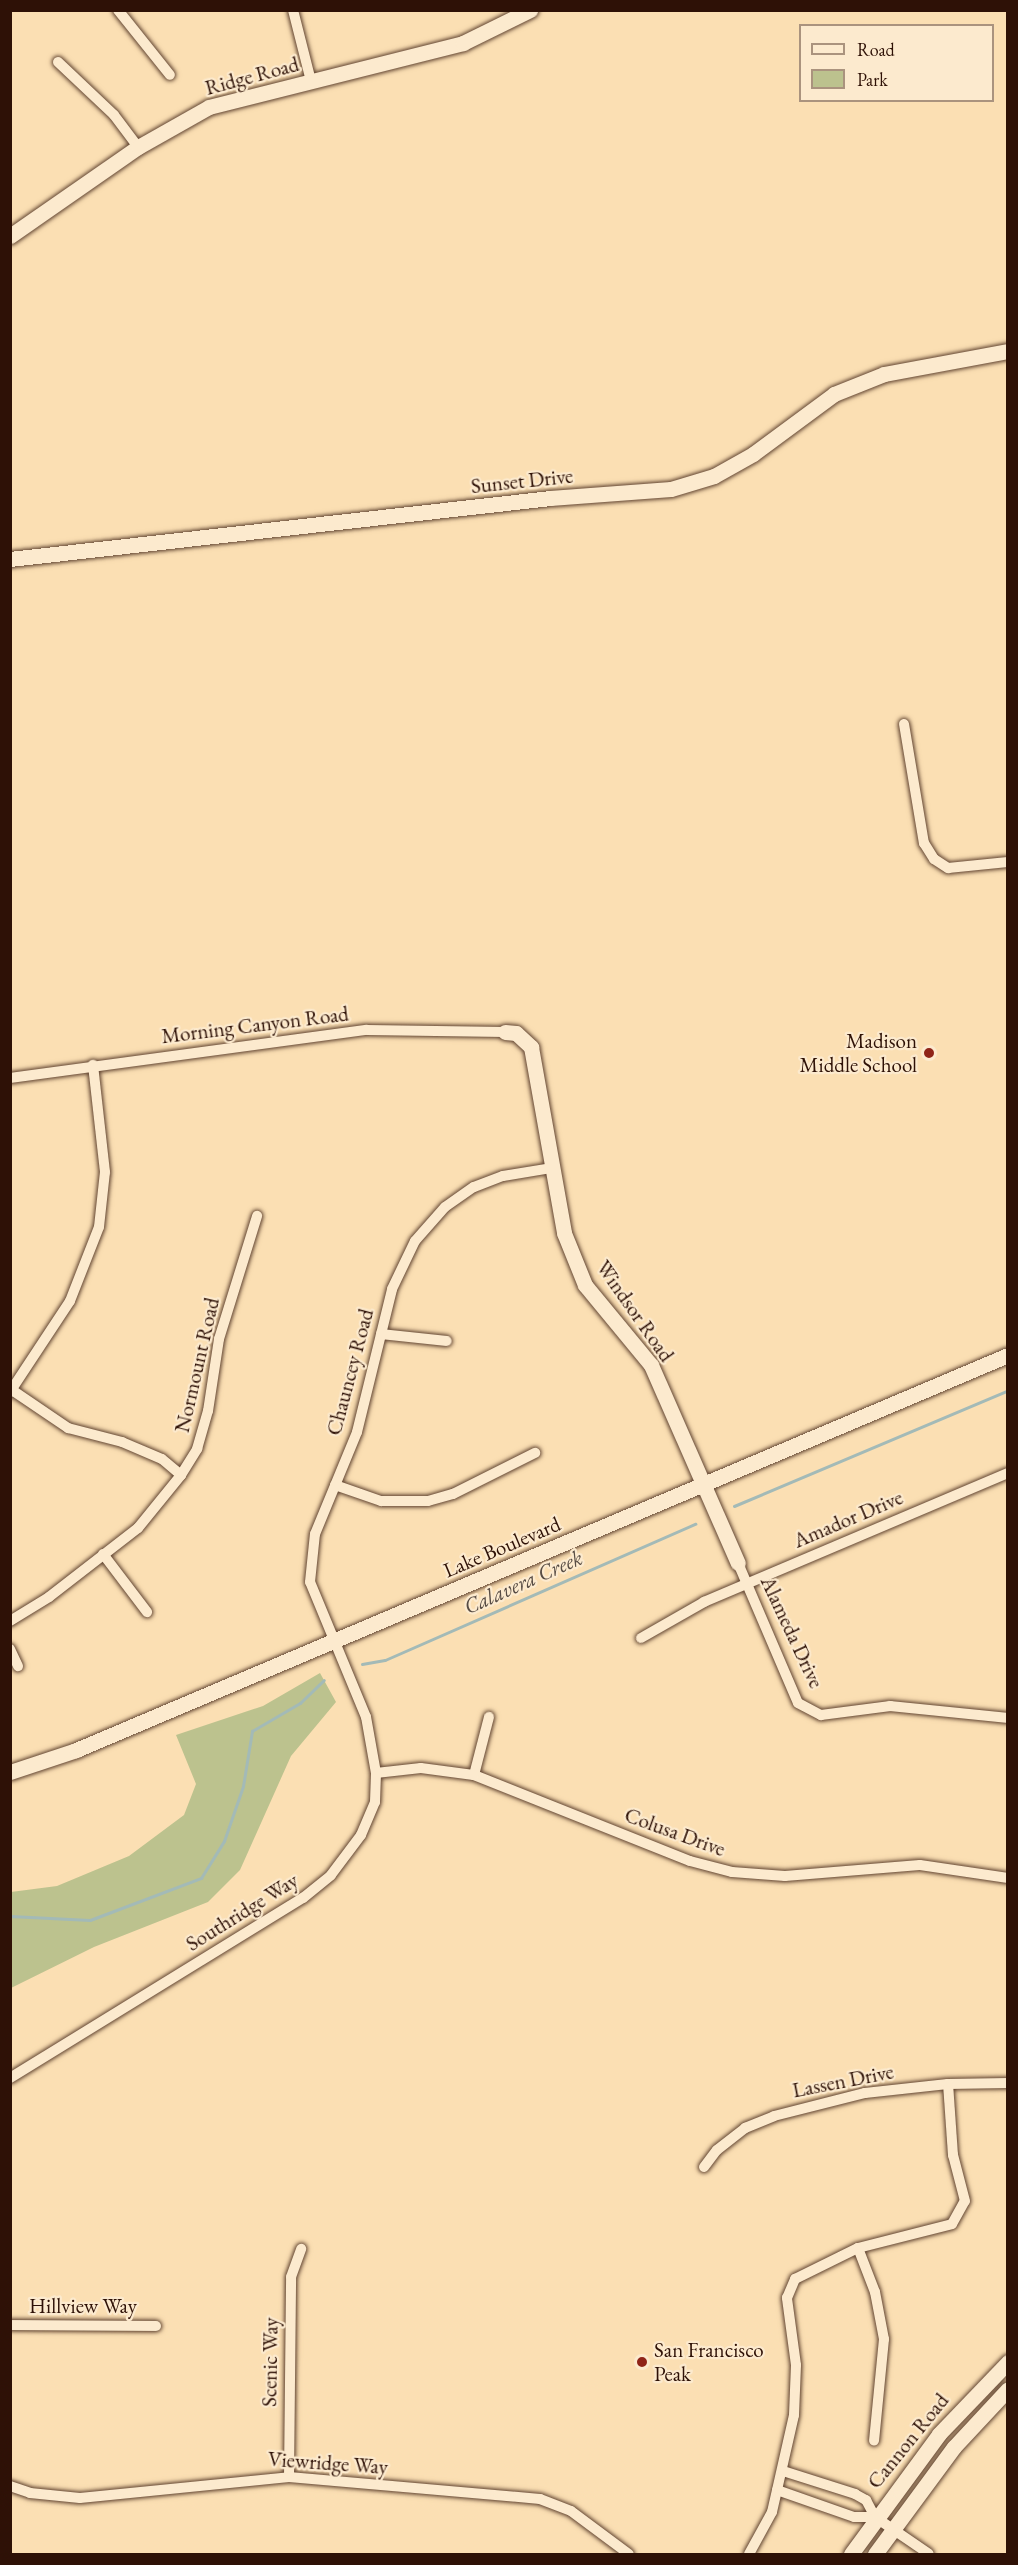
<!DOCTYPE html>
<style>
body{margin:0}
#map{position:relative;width:1018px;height:2565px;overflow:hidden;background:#fbdfb3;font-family:"EB Garamond",serif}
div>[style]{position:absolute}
.green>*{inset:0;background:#bcc28e}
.stream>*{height:3px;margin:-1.5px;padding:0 1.5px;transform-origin:1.5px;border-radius:1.5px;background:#a3bab7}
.roads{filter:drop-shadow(0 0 2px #614431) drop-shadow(0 0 2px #614431)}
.street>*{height:10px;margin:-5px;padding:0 5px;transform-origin:5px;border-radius:5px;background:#fceace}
.secondary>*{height:15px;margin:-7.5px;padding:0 7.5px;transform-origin:7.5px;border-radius:7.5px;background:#fceace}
.dots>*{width:16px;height:16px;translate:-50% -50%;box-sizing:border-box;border:3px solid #fceace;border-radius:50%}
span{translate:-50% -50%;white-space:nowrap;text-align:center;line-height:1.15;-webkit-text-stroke:4.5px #fceace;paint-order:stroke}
.street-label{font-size:21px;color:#2e1106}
.poi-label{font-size:21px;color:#2e1106}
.right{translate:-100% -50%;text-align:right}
.left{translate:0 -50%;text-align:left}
.water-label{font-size:22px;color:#574c44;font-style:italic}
.frame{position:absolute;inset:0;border:12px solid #2e1106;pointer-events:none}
.legend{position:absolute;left:799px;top:24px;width:195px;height:78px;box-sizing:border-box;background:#fceace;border:2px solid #aa937e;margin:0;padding:8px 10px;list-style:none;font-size:18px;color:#2e1106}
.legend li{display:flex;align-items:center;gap:12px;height:30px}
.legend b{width:30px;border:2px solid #aa937e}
</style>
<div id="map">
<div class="green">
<div style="clip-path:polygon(320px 1673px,336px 1702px,291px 1756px,240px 1870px,208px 1902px,94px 1947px,11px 1988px,11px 1892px,57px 1886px,129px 1856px,184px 1815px,196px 1784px,176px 1735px,263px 1706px)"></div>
</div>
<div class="stream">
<div style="left:734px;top:1506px;width:298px;rotate:-22.9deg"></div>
<div style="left:362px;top:1664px;width:23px;rotate:-10deg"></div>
<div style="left:385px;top:1660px;width:339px;rotate:-23.7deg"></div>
<div style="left:10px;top:1916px;width:80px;rotate:2.9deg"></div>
<div style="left:90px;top:1920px;width:119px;rotate:-20.7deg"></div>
<div style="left:201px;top:1878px;width:44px;rotate:-58.1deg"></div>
<div style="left:224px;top:1841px;width:58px;rotate:-70.9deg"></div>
<div style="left:243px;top:1786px;width:56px;rotate:-80.7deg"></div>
<div style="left:252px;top:1731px;width:56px;rotate:-30.3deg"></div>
<div style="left:300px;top:1703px;width:33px;rotate:-44deg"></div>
</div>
<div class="roads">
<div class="street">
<div style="left:118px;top:10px;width:83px;rotate:51.3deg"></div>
<div style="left:293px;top:10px;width:73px;rotate:75.8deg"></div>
<div style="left:58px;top:62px;width:77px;rotate:43.4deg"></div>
<div style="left:114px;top:115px;width:40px;rotate:53deg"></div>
<div style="left:904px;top:724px;width:121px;rotate:80.5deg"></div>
<div style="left:924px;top:843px;width:19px;rotate:58deg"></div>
<div style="left:934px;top:859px;width:17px;rotate:33deg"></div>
<div style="left:948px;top:868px;width:60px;rotate:-5.7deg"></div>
<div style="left:10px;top:1078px;width:360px;rotate:-7.7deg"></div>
<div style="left:367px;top:1030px;width:138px;rotate:0.8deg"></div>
<div style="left:381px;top:1334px;width:66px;rotate:6.1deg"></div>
<div style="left:12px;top:1390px;width:68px;rotate:34.2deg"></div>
<div style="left:68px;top:1428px;width:56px;rotate:14.5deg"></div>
<div style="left:122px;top:1442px;width:43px;rotate:23deg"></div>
<div style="left:162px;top:1459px;width:25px;rotate:40deg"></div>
<div style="left:10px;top:1392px;width:109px;rotate:-56.6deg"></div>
<div style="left:70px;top:1301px;width:79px;rotate:-68.6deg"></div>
<div style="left:99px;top:1227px;width:55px;rotate:-83.8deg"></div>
<div style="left:105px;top:1172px;width:108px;rotate:-96.4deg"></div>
<div style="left:335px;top:1485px;width:49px;rotate:19.2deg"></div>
<div style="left:381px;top:1501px;width:47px"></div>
<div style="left:428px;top:1501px;width:26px;rotate:-16deg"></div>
<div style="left:453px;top:1494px;width:92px;rotate:-26.6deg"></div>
<div style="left:103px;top:1554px;width:73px;rotate:52.8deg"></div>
<div style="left:738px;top:1563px;width:152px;rotate:66.8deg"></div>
<div style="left:798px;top:1703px;width:26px;rotate:28deg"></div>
<div style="left:821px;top:1715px;width:70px;rotate:-7.4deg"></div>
<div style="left:890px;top:1706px;width:119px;rotate:5.8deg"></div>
<div style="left:10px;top:1621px;width:46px;rotate:-31.6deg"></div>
<div style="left:49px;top:1597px;width:113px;rotate:-37.8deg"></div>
<div style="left:138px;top:1528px;width:68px;rotate:-50.9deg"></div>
<div style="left:181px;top:1475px;width:31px;rotate:-58deg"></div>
<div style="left:197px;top:1449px;width:40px;rotate:-74deg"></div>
<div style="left:208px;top:1411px;width:73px;rotate:-81.3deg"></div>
<div style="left:219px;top:1339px;width:129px;rotate:-72.8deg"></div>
<div style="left:641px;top:1638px;width:73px;rotate:-29.7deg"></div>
<div style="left:704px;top:1602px;width:330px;rotate:-23deg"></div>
<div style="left:10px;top:1649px;width:19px;rotate:65deg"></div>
<div style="left:376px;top:1773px;width:45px;rotate:-6.3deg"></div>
<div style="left:421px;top:1768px;width:53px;rotate:7.5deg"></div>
<div style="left:474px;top:1775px;width:232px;rotate:21.7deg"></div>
<div style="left:690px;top:1861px;width:43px;rotate:14.7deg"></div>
<div style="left:732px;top:1872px;width:53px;rotate:4.3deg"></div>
<div style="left:785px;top:1876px;width:135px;rotate:-4.7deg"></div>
<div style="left:920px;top:1865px;width:89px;rotate:8.4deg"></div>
<div style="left:474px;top:1775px;width:60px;rotate:-75.5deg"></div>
<div style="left:10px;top:2078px;width:344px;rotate:-31.6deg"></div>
<div style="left:303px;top:1898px;width:36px;rotate:-39deg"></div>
<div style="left:331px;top:1875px;width:50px;rotate:-53.1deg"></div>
<div style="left:361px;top:1835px;width:36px;rotate:-67deg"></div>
<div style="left:375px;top:1802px;width:29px;rotate:-88deg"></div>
<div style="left:376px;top:1773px;width:57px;rotate:-100.1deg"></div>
<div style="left:366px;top:1717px;width:146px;rotate:-112.5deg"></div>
<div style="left:310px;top:1582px;width:48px;rotate:-84.1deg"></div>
<div style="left:315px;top:1534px;width:110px;rotate:-67.6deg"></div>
<div style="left:357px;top:1432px;width:147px;rotate:-76.2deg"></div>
<div style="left:392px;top:1289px;width:53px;rotate:-64.4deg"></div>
<div style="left:415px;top:1241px;width:45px;rotate:-48.6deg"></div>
<div style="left:445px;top:1207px;width:35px;rotate:-35deg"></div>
<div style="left:474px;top:1187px;width:31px;rotate:-21deg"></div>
<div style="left:503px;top:1176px;width:50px;rotate:-9.3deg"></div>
<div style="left:704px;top:2167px;width:21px;rotate:-53deg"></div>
<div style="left:717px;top:2150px;width:36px;rotate:-38deg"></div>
<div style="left:745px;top:2128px;width:31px;rotate:-22deg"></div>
<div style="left:774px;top:2116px;width:94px;rotate:-14.2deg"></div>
<div style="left:865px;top:2093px;width:83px;rotate:-6.2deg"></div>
<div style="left:948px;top:2084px;width:60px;rotate:-1deg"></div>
<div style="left:858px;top:2248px;width:47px;rotate:68.9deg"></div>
<div style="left:875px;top:2292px;width:48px;rotate:79.2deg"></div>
<div style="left:884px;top:2339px;width:102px;rotate:95.6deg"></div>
<div style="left:10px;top:2325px;width:146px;rotate:0.4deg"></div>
<div style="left:783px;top:2471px;width:76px;rotate:17.7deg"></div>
<div style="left:855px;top:2494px;width:13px;rotate:29deg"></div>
<div style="left:866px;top:2500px;width:19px;rotate:62deg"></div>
<div style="left:289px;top:2477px;width:200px;rotate:-89.4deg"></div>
<div style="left:291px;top:2277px;width:30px;rotate:-70deg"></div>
<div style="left:10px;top:2486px;width:21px;rotate:19deg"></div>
<div style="left:30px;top:2493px;width:50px;rotate:5.7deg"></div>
<div style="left:80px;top:2498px;width:210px;rotate:-5.7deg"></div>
<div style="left:289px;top:2477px;width:252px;rotate:5deg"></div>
<div style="left:540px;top:2499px;width:33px;rotate:21deg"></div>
<div style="left:571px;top:2511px;width:72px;rotate:36.6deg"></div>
<div style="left:777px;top:2490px;width:82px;rotate:19.3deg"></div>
<div style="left:854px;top:2517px;width:21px"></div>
<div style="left:875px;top:2517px;width:65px;rotate:34.4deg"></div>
<div style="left:749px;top:2554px;width:48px;rotate:-61.3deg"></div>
<div style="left:772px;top:2512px;width:99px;rotate:-77.2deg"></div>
<div style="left:794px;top:2415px;width:50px;rotate:-87.7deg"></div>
<div style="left:796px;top:2365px;width:68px;rotate:-97.7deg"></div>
<div style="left:787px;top:2298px;width:21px;rotate:-67deg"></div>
<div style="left:795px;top:2279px;width:70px;rotate:-26.2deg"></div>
<div style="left:858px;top:2248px;width:97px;rotate:-14.3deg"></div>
<div style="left:952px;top:2224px;width:26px;rotate:-61deg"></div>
<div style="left:965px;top:2201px;width:48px;rotate:-104.6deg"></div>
<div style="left:953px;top:2155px;width:71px;rotate:-94deg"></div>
</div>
<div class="secondary">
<div style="left:10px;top:236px;width:156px;rotate:-34.8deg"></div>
<div style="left:138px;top:147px;width:81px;rotate:-29.4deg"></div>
<div style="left:209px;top:107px;width:262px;rotate:-14.1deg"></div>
<div style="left:463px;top:43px;width:75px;rotate:-26.2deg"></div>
<div style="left:10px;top:559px;width:543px;rotate:-6.44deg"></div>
<div style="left:550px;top:498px;width:121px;rotate:-4.3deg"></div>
<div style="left:671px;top:489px;width:45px;rotate:-16.8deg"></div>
<div style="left:714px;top:476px;width:45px;rotate:-29.4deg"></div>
<div style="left:753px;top:454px;width:101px;rotate:-36.5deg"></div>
<div style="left:834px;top:394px;width:54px;rotate:-21.8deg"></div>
<div style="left:884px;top:374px;width:126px;rotate:-10.5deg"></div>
<div style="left:505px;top:1032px;width:11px;rotate:5deg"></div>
<div style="left:516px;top:1033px;width:21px;rotate:43deg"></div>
<div style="left:531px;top:1047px;width:189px;rotate:79.9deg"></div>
<div style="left:564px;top:1233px;width:56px;rotate:68deg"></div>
<div style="left:585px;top:1285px;width:104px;rotate:50.5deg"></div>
<div style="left:651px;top:1365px;width:216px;rotate:66.3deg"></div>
<div style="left:10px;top:1772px;width:70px;rotate:-18.4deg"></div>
<div style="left:76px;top:1750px;width:1012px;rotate:-22.97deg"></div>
<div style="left:851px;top:2554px;width:149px;rotate:-53.7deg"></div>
<div style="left:939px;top:2434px;width:100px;rotate:-46.2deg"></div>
<div style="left:875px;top:2554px;width:133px;rotate:-53.6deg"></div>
<div style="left:954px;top:2447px;width:79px;rotate:-47deg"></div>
</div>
</div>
<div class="dots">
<div style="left:929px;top:1053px;background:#8f2418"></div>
<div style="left:642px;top:2362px;background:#8f2418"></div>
</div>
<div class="street-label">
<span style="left:252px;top:76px;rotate:-15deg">Ridge Road</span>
<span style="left:522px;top:481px;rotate:-6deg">Sunset Drive</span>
<span style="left:255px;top:1025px;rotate:-7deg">Morning Canyon Road</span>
<span style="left:635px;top:1311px;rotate:55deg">Windsor Road</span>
<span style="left:197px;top:1365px;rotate:-77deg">Normount Road</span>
<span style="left:350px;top:1372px;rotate:-75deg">Chauncey Road</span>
<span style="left:848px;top:1519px;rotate:-23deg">Amador Drive</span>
<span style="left:502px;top:1547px;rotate:-23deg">Lake Boulevard</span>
<span style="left:792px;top:1632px;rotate:65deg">Alameda Drive</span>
<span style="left:675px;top:1832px;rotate:20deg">Colusa Drive</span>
<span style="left:242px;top:1912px;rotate:-32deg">Southridge Way</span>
<span style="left:843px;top:2081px;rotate:-11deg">Lassen Drive</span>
<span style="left:83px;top:2306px">Hillview Way</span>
<span style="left:270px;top:2362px;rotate:-89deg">Scenic Way</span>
<span style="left:908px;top:2441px;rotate:-51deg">Cannon Road</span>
<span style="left:328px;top:2463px;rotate:4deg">Viewridge Way</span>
</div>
<div class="poi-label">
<span class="right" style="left:917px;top:1053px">Madison<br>Middle School</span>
<span class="left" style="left:654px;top:2362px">San Francisco<br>Peak</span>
</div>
<div class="water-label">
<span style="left:523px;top:1582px;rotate:-24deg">Calavera Creek</span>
</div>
<div class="frame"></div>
<ul class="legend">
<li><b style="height:8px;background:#fceace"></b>Road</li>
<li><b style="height:16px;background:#bcc28e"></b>Park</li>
</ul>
</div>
